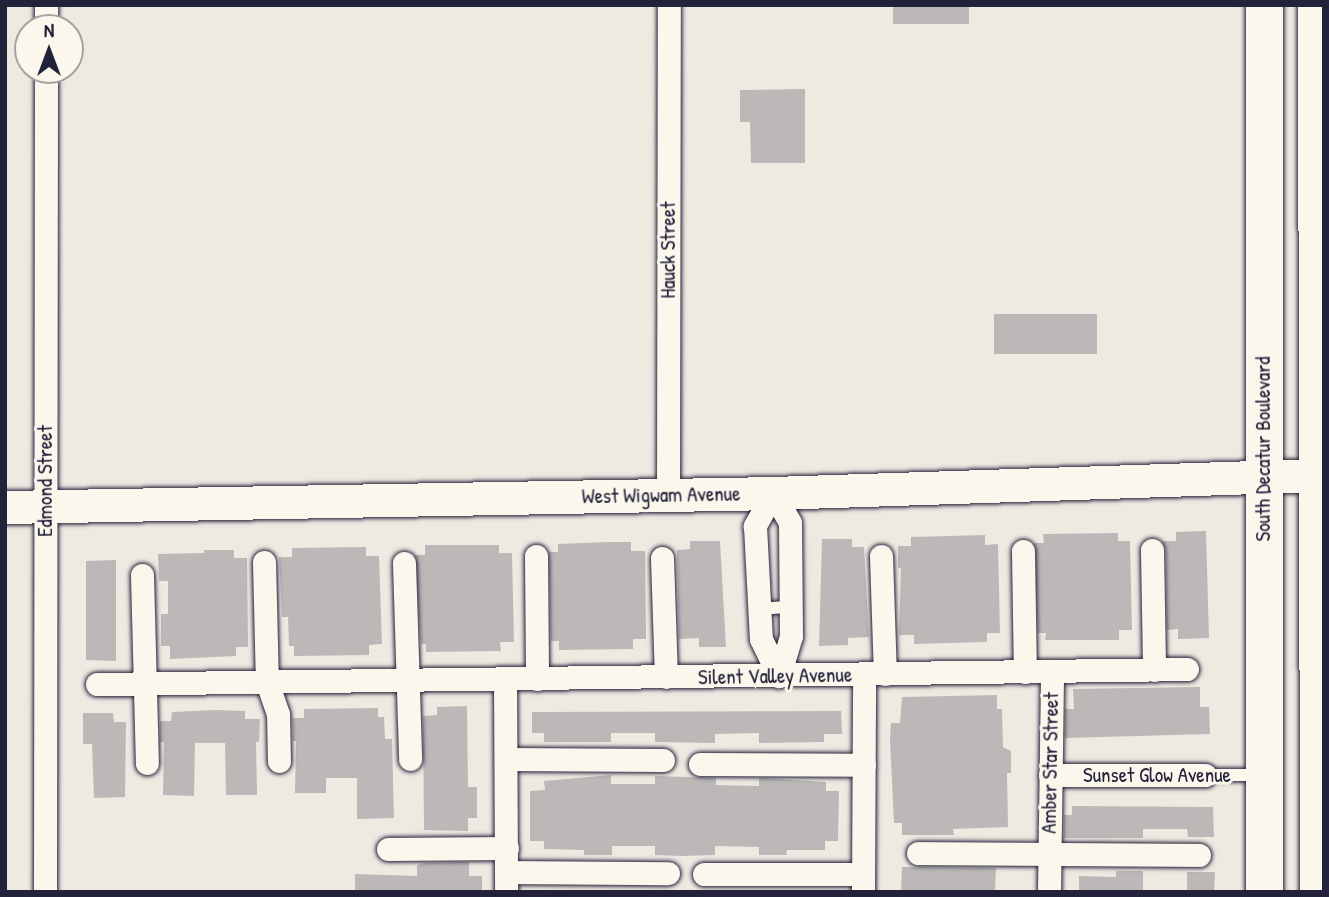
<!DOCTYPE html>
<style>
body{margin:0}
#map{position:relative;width:1329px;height:897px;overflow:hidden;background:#eeeae2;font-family:"Patrick Hand",sans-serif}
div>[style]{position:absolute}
.building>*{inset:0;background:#bcb8b8}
.roads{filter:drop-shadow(0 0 2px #22223b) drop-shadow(0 0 2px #22223b)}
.lane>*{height:12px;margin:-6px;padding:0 6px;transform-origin:6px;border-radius:6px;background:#fbf7ec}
.street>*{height:23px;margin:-11.5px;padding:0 11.5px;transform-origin:11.5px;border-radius:11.5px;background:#fbf7ec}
.secondary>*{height:33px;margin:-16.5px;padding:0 16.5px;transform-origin:16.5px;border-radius:16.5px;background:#fbf7ec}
.primary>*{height:37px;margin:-18.5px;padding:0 18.5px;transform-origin:18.5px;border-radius:18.5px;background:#fbf7ec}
span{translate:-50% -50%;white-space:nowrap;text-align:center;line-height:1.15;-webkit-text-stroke:6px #fbf7ec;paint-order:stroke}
.street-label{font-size:21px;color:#22223b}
.frame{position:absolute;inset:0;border:7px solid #22223b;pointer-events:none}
.north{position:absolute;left:14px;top:14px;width:70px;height:70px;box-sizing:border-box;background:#fbf7ec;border:2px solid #a4a2a5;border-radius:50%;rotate:0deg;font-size:19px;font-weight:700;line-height:28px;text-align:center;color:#22223b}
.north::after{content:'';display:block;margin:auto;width:24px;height:32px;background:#22223b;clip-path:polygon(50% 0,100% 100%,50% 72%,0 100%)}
</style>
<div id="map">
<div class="building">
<i style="clip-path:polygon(893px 5px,969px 5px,969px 24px,893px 24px)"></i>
<i style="clip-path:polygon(805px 89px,805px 163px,751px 163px,750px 122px,740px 122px,740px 90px)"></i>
<i style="clip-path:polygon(994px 314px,1097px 314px,1097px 354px,994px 354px)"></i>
<i style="clip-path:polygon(1206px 531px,1209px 638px,1178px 639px,1178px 629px,1167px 630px,1166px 550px,1162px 541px,1176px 541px,1176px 532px)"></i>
<i style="clip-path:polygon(1118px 533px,1118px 541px,1130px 541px,1132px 630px,1119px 630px,1119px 640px,1045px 640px,1046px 633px,1038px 633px,1034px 543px,1044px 543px,1043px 534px)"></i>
<i style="clip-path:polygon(985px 535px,985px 545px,998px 544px,1000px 633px,987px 633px,987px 642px,914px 644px,914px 635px,899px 635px,901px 568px,898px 568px,898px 546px,911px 546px,911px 537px)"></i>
<i style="clip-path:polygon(822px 539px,852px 539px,852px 547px,864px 547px,869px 637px,848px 638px,848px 645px,819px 646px)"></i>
<i style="clip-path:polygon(690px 541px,720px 541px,726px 647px,699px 647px,699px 638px,679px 639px,677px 550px,690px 549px)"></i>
<i style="clip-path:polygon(608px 542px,631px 542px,631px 551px,645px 551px,646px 639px,633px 639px,633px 649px,559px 650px,559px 641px,551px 641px,549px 552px,558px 552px,558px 544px)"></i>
<i style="clip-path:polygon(425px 545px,499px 545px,499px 553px,512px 553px,514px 642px,500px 642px,501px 651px,426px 652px,426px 644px,421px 644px,415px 555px,425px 555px)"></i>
<i style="clip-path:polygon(366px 547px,366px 556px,379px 556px,382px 644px,369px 645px,369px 655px,294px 656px,294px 646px,289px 646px,288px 617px,282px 617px,279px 557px,292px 557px,292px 548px)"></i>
<i style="clip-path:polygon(204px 550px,234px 550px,234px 558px,247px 558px,248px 647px,236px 647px,236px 656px,170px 659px,170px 646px,161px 646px,161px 614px,168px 614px,168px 581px,159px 581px,158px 554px,204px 553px)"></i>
<i style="clip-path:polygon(116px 560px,116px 661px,86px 660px,86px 561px)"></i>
<i style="clip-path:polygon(1200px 687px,1200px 707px,1209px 707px,1210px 734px,1065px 738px,1065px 709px,1074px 709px,1073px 689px)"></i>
<i style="clip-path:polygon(997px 695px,997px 709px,1002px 709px,1003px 747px,1011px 751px,1011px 773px,1007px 773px,1008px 827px,953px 829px,954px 835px,902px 835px,902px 823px,894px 823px,890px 740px,891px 723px,900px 723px,902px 697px)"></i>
<i style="clip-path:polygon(467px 706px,468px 787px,477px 787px,477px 818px,468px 818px,468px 831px,424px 830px,423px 716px,437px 715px,437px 707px)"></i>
<i style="clip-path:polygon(378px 708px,378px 717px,384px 717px,385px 739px,392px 739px,394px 818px,357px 819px,357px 778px,326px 778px,326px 793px,295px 793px,296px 741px,293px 741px,292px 718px,304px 718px,304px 709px)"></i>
<i style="clip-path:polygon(216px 710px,245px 711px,245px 719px,260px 719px,259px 742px,256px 742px,257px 795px,226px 795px,225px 743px,195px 743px,194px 796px,163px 795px,164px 742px,160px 742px,160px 721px,171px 721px,172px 712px)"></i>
<i style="clip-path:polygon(841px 711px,842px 734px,824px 734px,824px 742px,759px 743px,759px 733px,715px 734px,715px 743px,655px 742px,655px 733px,611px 733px,611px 742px,544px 742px,544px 733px,532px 733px,532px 712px)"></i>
<i style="clip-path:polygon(83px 713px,113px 713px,114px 722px,126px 722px,125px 797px,94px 798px,92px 744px,83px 744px)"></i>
<i style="clip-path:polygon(611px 775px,611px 784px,655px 784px,655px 776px,716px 778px,716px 785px,759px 786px,759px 778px,826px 782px,826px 791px,839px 791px,838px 841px,825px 841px,825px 850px,787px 850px,786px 855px,759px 855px,759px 847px,715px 846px,715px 855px,681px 856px,655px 855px,655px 846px,612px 846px,612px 855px,584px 855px,584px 850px,544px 849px,544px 841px,530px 841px,530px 791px,545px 790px,544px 781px)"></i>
<i style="clip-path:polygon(1072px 806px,1213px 807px,1214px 837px,1188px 837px,1187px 829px,1143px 829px,1143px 838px,1064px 838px,1064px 815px,1072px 815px)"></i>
<i style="clip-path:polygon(469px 862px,469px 876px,482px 876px,482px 892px,355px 892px,355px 874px,417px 876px,417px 865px,424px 863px)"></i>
<i style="clip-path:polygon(902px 867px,996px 868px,995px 892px,901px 892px)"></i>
<i style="clip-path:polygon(1116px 871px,1143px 871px,1143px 892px,1079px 892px,1079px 876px,1116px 877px)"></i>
<i style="clip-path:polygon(1187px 872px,1215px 872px,1214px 892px,1187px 892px)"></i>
</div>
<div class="roads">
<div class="lane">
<i style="left:758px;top:609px;width:32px;rotate:-4deg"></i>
<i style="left:1205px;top:775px;width:56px"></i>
</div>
<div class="street">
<i style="left:46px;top:28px;width:23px;rotate:-90deg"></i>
<i style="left:773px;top:493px;width:38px;rotate:119deg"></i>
<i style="left:755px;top:526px;width:113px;rotate:87deg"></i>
<i style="left:761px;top:639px;width:41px;rotate:64.1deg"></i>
<i style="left:773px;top:493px;width:34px;rotate:60deg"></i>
<i style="left:790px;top:523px;width:113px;rotate:89.5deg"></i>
<i style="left:791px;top:636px;width:42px;rotate:106.7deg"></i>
<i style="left:668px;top:494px;width:489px;rotate:-89.9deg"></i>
<i style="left:1152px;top:550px;width:120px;rotate:89deg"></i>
<i style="left:1023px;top:551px;width:121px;rotate:89.1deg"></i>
<i style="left:536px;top:556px;width:123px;rotate:89.5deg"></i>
<i style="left:881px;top:556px;width:118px;rotate:88.1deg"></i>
<i style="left:662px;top:558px;width:119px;rotate:88.1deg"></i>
<i style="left:264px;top:562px;width:120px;rotate:88.6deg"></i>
<i style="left:267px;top:682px;width:34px;rotate:71deg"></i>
<i style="left:278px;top:714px;width:47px;rotate:88.8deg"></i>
<i style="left:404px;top:563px;width:196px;rotate:88.2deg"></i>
<i style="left:142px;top:575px;width:188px;rotate:88.5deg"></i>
<i style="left:505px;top:679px;width:213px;rotate:89.7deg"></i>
<i style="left:97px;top:684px;width:1090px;rotate:-0.79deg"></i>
<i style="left:506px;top:759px;width:157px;rotate:0.4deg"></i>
<i style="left:700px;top:764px;width:164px;rotate:0.3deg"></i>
<i style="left:1050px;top:775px;width:155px"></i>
<i style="left:388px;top:849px;width:119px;rotate:-0.5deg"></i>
<i style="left:918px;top:853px;width:281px;rotate:0.4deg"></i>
<i style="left:506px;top:872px;width:162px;rotate:0.4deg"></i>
<i style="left:704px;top:874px;width:159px"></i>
<i style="left:45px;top:892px;width:822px;rotate:-89.93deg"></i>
<i style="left:863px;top:892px;width:218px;rotate:-89.7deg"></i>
<i style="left:1049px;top:892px;width:221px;rotate:-89.2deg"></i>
</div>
<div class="secondary">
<i style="left:5px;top:507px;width:768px;rotate:-1.04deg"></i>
<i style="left:773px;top:493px;width:544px;rotate:-1.9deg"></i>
</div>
<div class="primary">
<i style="left:1264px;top:5px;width:887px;rotate:90deg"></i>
<i style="left:1316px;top:5px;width:887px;rotate:89.87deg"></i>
</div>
</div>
<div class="street-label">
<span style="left:668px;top:250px;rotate:-90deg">Hauck Street</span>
<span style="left:1263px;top:449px;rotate:-90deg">South Decatur Boulevard</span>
<span style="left:45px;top:481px;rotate:-90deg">Edmond Street</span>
<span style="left:661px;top:495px;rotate:-1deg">West Wigwam Avenue</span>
<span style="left:775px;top:676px;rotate:-1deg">Silent Valley Avenue</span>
<span style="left:1050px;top:763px;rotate:-89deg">Amber Star Street</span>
<span style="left:1157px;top:775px">Sunset Glow Avenue</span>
</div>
<div class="frame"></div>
<div class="north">N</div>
</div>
